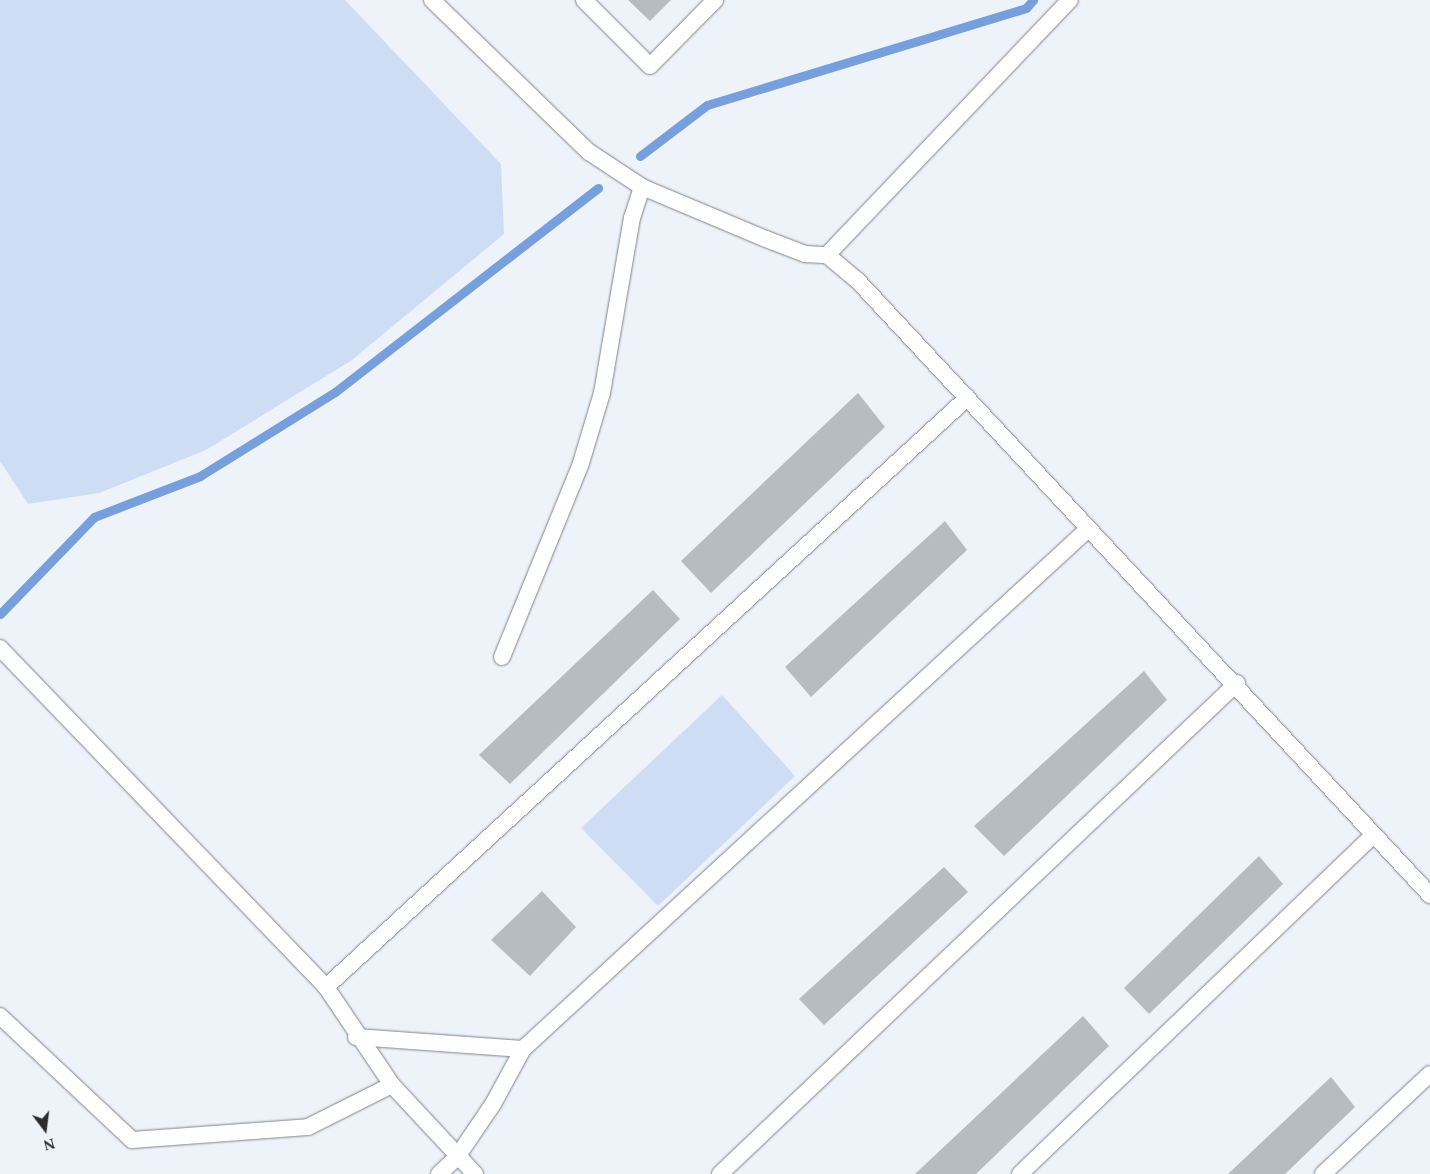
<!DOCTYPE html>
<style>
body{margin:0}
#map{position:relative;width:1430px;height:1174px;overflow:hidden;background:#eef3fa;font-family:Spectral,serif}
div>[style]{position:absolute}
.green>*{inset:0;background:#ceddf4}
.stream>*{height:9px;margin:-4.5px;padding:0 4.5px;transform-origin:4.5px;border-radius:4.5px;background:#769fdb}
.building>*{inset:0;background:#b7bbc2}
.roads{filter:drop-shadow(0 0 1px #7f8389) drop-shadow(0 0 1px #7f8389)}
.service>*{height:16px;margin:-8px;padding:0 8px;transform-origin:8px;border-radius:8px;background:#fff}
span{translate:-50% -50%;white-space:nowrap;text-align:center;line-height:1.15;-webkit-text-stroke:4px #eef3fa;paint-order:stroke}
.north{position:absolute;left:20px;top:1104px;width:50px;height:50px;-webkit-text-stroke:4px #eef3fa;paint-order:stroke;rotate:165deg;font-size:14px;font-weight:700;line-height:20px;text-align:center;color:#2a2c2e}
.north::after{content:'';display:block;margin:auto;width:18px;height:22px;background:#2a2c2e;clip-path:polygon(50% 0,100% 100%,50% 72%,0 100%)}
</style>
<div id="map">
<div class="green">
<i style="clip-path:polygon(0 0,345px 0,501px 164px,504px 234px,352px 360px,206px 450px,99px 493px,28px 504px,0 461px)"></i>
<i style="clip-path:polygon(722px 695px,795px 776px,658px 906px,581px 828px)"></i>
</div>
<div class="stream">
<i style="left:640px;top:156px;width:84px;rotate:-37.3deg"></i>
<i style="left:707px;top:105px;width:333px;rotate:-16.9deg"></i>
<i style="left:1026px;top:8px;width:11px;rotate:-49deg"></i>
<i style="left:0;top:614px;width:135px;rotate:-45.9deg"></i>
<i style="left:94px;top:517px;width:114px;rotate:-21.1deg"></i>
<i style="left:200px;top:476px;width:159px;rotate:-31.9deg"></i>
<i style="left:335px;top:392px;width:333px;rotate:-37.8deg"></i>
</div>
<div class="building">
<i style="clip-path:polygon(628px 0,671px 0,650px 21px)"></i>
<i style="clip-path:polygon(858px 393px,885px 427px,711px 593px,681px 561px)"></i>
<i style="clip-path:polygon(945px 521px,967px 550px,811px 697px,785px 667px)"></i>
<i style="clip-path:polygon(653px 590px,680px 619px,510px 784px,479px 755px)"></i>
<i style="clip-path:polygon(1144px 671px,1167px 700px,1004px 856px,974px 826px)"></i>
<i style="clip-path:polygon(1259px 856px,1283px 884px,1149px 1014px,1124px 988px)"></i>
<i style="clip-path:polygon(944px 867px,968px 892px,824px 1025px,799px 999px)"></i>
<i style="clip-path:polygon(542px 891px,576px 927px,530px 976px,491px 940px)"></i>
<i style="clip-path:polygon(1083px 1016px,1109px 1046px,976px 1174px,915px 1174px)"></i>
<i style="clip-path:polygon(1331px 1077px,1355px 1107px,1285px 1174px,1228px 1174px)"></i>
</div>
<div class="roads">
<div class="service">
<i style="left:432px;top:0;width:219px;rotate:44.1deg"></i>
<i style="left:589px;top:152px;width:64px;rotate:33.4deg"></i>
<i style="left:642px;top:187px;width:134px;rotate:22.8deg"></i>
<i style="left:766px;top:239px;width:42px;rotate:21deg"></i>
<i style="left:805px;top:254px;width:22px;rotate:3deg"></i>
<i style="left:827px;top:255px;width:39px;rotate:40deg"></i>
<i style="left:857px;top:280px;width:841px;rotate:47.02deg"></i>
<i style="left:584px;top:0;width:93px;rotate:45deg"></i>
<i style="left:650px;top:66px;width:93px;rotate:-45.4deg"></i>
<i style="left:827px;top:255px;width:352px;rotate:-46.4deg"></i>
<i style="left:0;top:648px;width:470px;rotate:46.1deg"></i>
<i style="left:326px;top:987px;width:118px;rotate:56deg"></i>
<i style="left:392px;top:1085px;width:122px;rotate:47deg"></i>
<i style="left:502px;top:657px;width:209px;rotate:-67.8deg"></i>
<i style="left:581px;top:463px;width:73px;rotate:-73.3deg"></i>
<i style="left:602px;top:393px;width:178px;rotate:-80.3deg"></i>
<i style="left:632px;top:218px;width:33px;rotate:-72deg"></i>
<i style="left:326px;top:987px;width:871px;rotate:-42.58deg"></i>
<i style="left:0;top:1016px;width:181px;rotate:43.2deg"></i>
<i style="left:132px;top:1140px;width:176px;rotate:-4.2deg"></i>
<i style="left:308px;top:1127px;width:94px;rotate:-26.6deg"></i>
<i style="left:356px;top:1037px;width:167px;rotate:4.1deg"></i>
<i style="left:439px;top:1174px;width:25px;rotate:-43deg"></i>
<i style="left:457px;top:1157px;width:64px;rotate:-55.8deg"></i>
<i style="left:493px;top:1104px;width:63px;rotate:-61.4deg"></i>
<i style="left:523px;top:1049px;width:765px;rotate:-42.62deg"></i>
<i style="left:720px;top:1174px;width:713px;rotate:-43.52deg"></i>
<i style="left:1020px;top:1174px;width:490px;rotate:-43.8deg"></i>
<i style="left:1323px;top:1174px;width:146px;rotate:-43.1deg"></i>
</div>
</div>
<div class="north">N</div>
</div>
